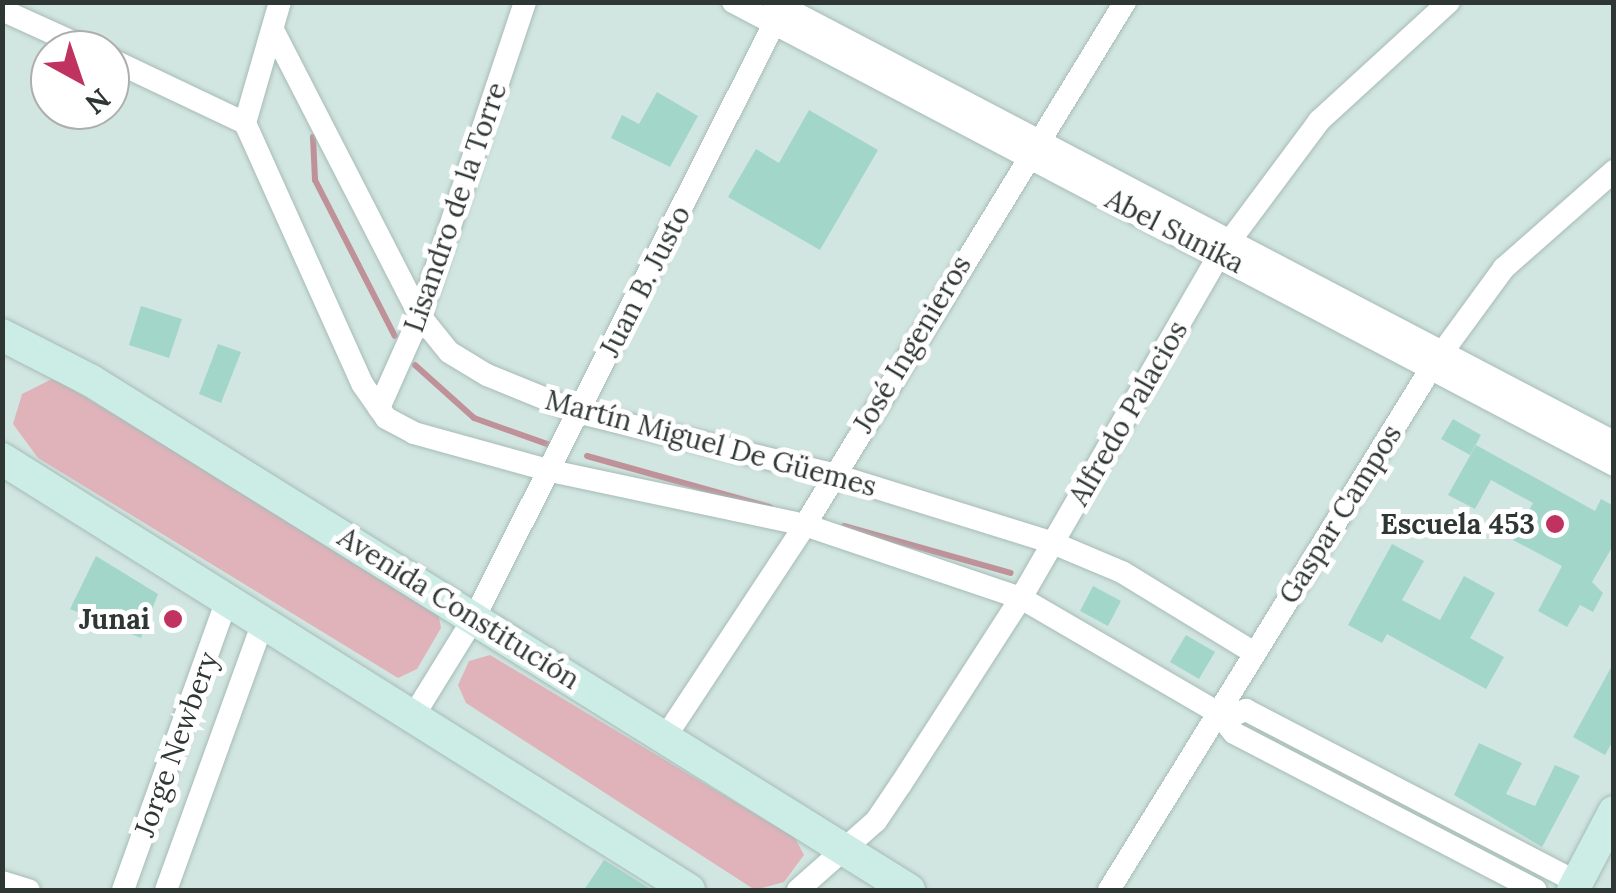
<!DOCTYPE html>
<meta charset="utf-8">
<style>
body{margin:0}
#map{position:relative;width:1616px;height:893px;overflow:hidden;background:#d2e6e1;font-family:Lora,serif}
div>[style]{position:absolute}
.green>*{inset:0;background:#e0b3bb}
.stream>*{height:6px;margin:-3px;padding:0 3px;transform-origin:3px;border-radius:3px;background:#bf9199}
.building>*{inset:0;background:#a2d6c9}
.roads{filter:drop-shadow(0 0 2px #a7bbb6) drop-shadow(0 0 2px #a7bbb6)}
.minor>*{height:22px;margin:-11px;padding:0 11px;transform-origin:11px;border-radius:11px;background:#fff}
.secondary>*{height:32px;margin:-16px;padding:0 16px;transform-origin:16px;border-radius:16px;background:#ccede6}
.dots>*{width:28px;height:28px;translate:-50% -50%;box-sizing:border-box;border:5px solid #fff;border-radius:50%}
span{translate:-50% -50%;white-space:nowrap;text-align:center;line-height:1.15;-webkit-text-stroke:10px #fff;paint-order:stroke}
.street-label{font-size:28px;color:#2f3735}
.poi-label{font-size:28px;color:#2f3735;font-weight:700}
.right{translate:-100% -50%;text-align:right}
.frame{position:absolute;inset:0;border:5px solid #2f3735;pointer-events:none}
.north{position:absolute;left:30px;top:30px;width:100px;height:100px;box-sizing:border-box;background:#fff;border:2px solid #acafae;border-radius:50%;rotate:140deg;font-size:28px;font-weight:700;line-height:40px;text-align:center;color:#2f3735}
.north::after{content:'';display:block;margin:auto;width:35px;height:45px;background:#c03260;clip-path:polygon(50% 0,100% 100%,50% 72%,0 100%)}
</style>
<div id="map">
<div class="green">
<i style="clip-path:polygon(54px 378px,438px 612px,441px 628px,417px 669px,398px 678px,38px 458px,13px 424px,22px 394px)"></i>
<i style="clip-path:polygon(490px 655px,795px 838px,804px 855px,784px 882px,755px 890px,466px 703px,458px 685px,469px 661px)"></i>
</div>
<div class="stream">
<i style="left:313px;top:137px;width:43px;rotate:87.3deg"></i>
<i style="left:315px;top:180px;width:175px;rotate:62.9deg"></i>
<i style="left:415px;top:365px;width:79px;rotate:41.9deg"></i>
<i style="left:474px;top:418px;width:81px;rotate:19.6deg"></i>
<i style="left:587px;top:456px;width:190px;rotate:15.6deg"></i>
<i style="left:844px;top:526px;width:173px;rotate:15.7deg"></i>
</div>
<div class="building">
<i style="clip-path:polygon(657px 92px,698px 116px,670px 167px,611px 138px,622px 115px,639px 124px)"></i>
<i style="clip-path:polygon(809px 110px,878px 150px,820px 250px,728px 197px,756px 149px,779px 163px)"></i>
<i style="clip-path:polygon(141px 306px,182px 319px,169px 358px,129px 345px)"></i>
<i style="clip-path:polygon(218px 344px,241px 352px,221px 403px,199px 394px)"></i>
<i style="clip-path:polygon(1453px 419px,1481px 435px,1470px 455px,1441px 439px)"></i>
<i style="clip-path:polygon(1476px 445px,1595px 511px,1601px 499px,1614px 506px,1614px 544px,1592px 582px,1603px 593px,1593px 612px,1580px 605px,1567px 627px,1538px 611px,1562px 566px,1513px 540px,1533px 503px,1491px 480px,1475px 509px,1448px 495px)"></i>
<i style="clip-path:polygon(1392px 544px,1424px 561px,1402px 600px,1440px 620px,1464px 576px,1495px 593px,1470px 638px,1504px 657px,1486px 689px,1387px 634px,1382px 643px,1348px 625px)"></i>
<i style="clip-path:polygon(96px 556px,158px 594px,141px 638px,70px 609px)"></i>
<i style="clip-path:polygon(1093px 586px,1121px 601px,1108px 626px,1080px 611px)"></i>
<i style="clip-path:polygon(1186px 635px,1215px 652px,1199px 679px,1170px 662px)"></i>
<i style="clip-path:polygon(1614px 662px,1614px 739px,1605px 755px,1573px 737px)"></i>
<i style="clip-path:polygon(1479px 743px,1522px 763px,1506px 794px,1535px 806px,1555px 765px,1580px 776px,1542px 847px,1454px 795px)"></i>
<i style="clip-path:polygon(604px 860px,652px 890px,584px 890px)"></i>
</div>
<div class="roads">
<div class="minor">
<i style="left:733px;top:2px;width:995px;rotate:27.72deg"></i>
<i style="left:774px;top:2px;width:948px;rotate:27.65deg"></i>
<i style="left:2px;top:10px;width:97px;rotate:24.4deg"></i>
<i style="left:273px;top:30px;width:322px;rotate:62.8deg"></i>
<i style="left:420px;top:316px;width:46px;rotate:51.1deg"></i>
<i style="left:449px;top:352px;width:44px;rotate:31.2deg"></i>
<i style="left:487px;top:375px;width:100px;rotate:22.2deg"></i>
<i style="left:580px;top:413px;width:259px;rotate:13.6deg"></i>
<i style="left:832px;top:474px;width:232px;rotate:17.3deg"></i>
<i style="left:1053px;top:543px;width:75px;rotate:22.8deg"></i>
<i style="left:1122px;top:572px;width:155px;rotate:31.5deg"></i>
<i style="left:110px;top:59px;width:149px;rotate:25.4deg"></i>
<i style="left:245px;top:123px;width:126px;rotate:-73.9deg"></i>
<i style="left:245px;top:123px;width:287px;rotate:65.8deg"></i>
<i style="left:363px;top:385px;width:40px;rotate:55.1deg"></i>
<i style="left:386px;top:418px;width:32px;rotate:28deg"></i>
<i style="left:414px;top:433px;width:142px;rotate:15.5deg"></i>
<i style="left:551px;top:471px;width:260px;rotate:12deg"></i>
<i style="left:805px;top:525px;width:228px;rotate:18.7deg"></i>
<i style="left:1021px;top:598px;width:227px;rotate:30.2deg"></i>
<i style="left:1217px;top:712px;width:27px;rotate:51deg"></i>
<i style="left:1234px;top:733px;width:340px;rotate:27.5deg"></i>
<i style="left:379px;top:408px;width:101px;rotate:-66deg"></i>
<i style="left:420px;top:316px;width:331px;rotate:-71.5deg"></i>
<i style="left:414px;top:715px;width:114px;rotate:-58.3deg"></i>
<i style="left:474px;top:618px;width:681px;rotate:-63.21deg"></i>
<i style="left:1226px;top:718px;width:22px;rotate:-22deg"></i>
<i style="left:1246px;top:710px;width:373px;rotate:27.5deg"></i>
<i style="left:666px;top:736px;width:253px;rotate:-56.6deg"></i>
<i style="left:805px;top:525px;width:613px;rotate:-58.54deg"></i>
<i style="left:2px;top:882px;width:28px;rotate:17deg"></i>
<i style="left:123px;top:890px;width:311px;rotate:-70.3deg"></i>
<i style="left:166px;top:890px;width:288px;rotate:-70.1deg"></i>
<i style="left:798px;top:890px;width:104px;rotate:-41.5deg"></i>
<i style="left:876px;top:821px;width:45px;rotate:-56deg"></i>
<i style="left:901px;top:784px;width:221px;rotate:-57.2deg"></i>
<i style="left:1021px;top:598px;width:397px;rotate:-60deg"></i>
<i style="left:1220px;top:254px;width:166px;rotate:-53.3deg"></i>
<i style="left:1319px;top:121px;width:176px;rotate:-42.5deg"></i>
<i style="left:1109px;top:890px;width:617px;rotate:-58.32deg"></i>
<i style="left:1433px;top:365px;width:120px;rotate:-53.8deg"></i>
<i style="left:1504px;top:268px;width:147px;rotate:-41.4deg"></i>
</div>
<div class="secondary">
<i style="left:2px;top:335px;width:99px;rotate:27.1deg"></i>
<i style="left:90px;top:380px;width:965px;rotate:31.91deg"></i>
<i style="left:2px;top:459px;width:811px;rotate:32.1deg"></i>
<i style="left:1573px;top:890px;width:88px;rotate:-62.3deg"></i>
</div>
</div>
<div class="dots">
<i style="left:1555px;top:524px;background:#c03260"></i>
<i style="left:173px;top:619px;background:#c03260"></i>
</div>
<div class="street-label">
<span style="left:455px;top:207px;rotate:-71deg">Lisandro de la Torre</span>
<span style="left:1175px;top:231px;rotate:27deg">Abel Sunika</span>
<span style="left:645px;top:281px;rotate:-63deg">Juan B. Justo</span>
<span style="left:912px;top:344px;rotate:-59deg">José Ingenieros</span>
<span style="left:1128px;top:413px;rotate:-60deg">Alfredo Palacios</span>
<span style="left:711px;top:443px;rotate:15deg">Martín Miguel De Güemes</span>
<span style="left:1340px;top:514px;rotate:-58deg">Gaspar Campos</span>
<span style="left:459px;top:608px;rotate:32deg">Avenida Constitución</span>
<span style="left:176px;top:744px;rotate:-70deg">Jorge Newbery</span>
</div>
<div class="poi-label">
<span class="right" style="left:1535px;top:524px">Escuela 453</span>
<span class="right" style="left:150px;top:619px">Junai</span>
</div>
<div class="frame"></div>
<div class="north">N</div>
</div>
